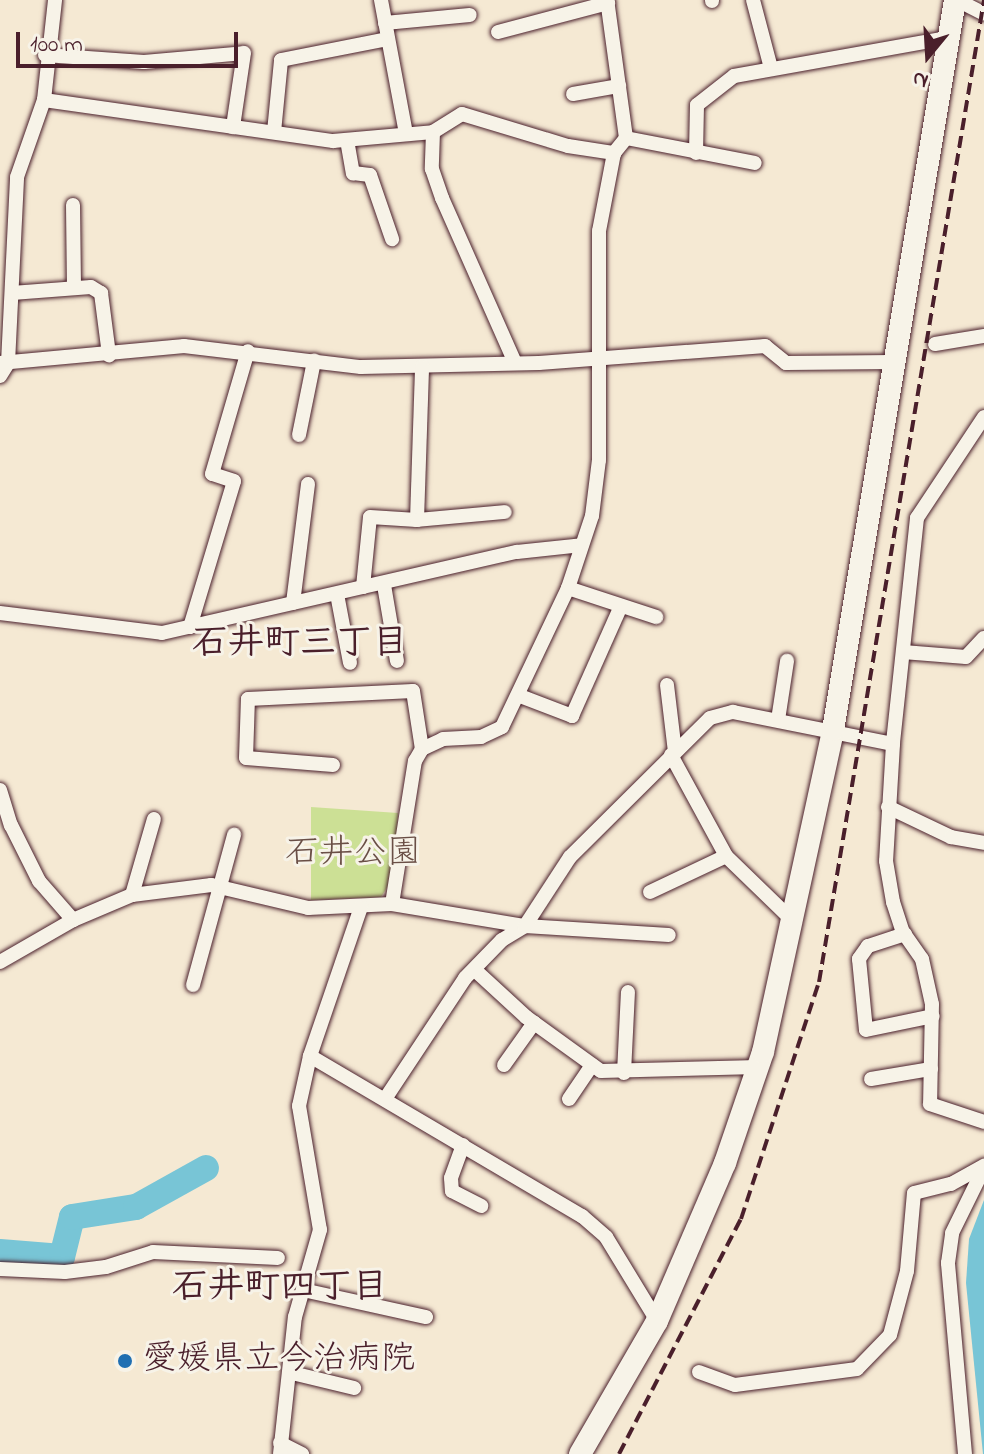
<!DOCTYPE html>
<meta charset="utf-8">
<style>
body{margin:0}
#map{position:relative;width:984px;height:1454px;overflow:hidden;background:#f5e9d3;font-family:"Indie Flower","Klee One",sans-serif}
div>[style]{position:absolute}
.green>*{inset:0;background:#cce095}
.water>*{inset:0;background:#78c5d6}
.river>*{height:26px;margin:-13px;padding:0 13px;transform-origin:13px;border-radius:13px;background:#78c5d6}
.roads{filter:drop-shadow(0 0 2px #4a1f2b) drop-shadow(0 0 2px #4a1f2b)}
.street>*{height:14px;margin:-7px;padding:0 7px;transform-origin:7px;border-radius:7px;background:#f7f3e8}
.secondary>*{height:22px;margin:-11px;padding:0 11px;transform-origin:11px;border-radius:11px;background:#f7f3e8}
.rail>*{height:4px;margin-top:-2px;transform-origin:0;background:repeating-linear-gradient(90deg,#4a1f2b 0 12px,transparent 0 18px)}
.dots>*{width:22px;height:22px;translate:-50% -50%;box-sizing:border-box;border:4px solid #f7f3e8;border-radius:50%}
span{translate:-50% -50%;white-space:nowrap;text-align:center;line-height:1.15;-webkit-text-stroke:6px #f7f3e8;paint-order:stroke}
.park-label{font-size:34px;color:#6a4f46}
.poi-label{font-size:34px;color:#4a1f2b}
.left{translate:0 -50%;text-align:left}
.neighbourhood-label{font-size:36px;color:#4a1f2b;font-weight:700}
.north{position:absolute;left:888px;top:16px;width:80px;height:80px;-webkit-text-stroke:6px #f7f3e8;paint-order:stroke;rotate:198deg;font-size:22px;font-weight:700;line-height:32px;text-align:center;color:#4a1f2b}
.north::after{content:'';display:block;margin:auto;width:28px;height:36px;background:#4a1f2b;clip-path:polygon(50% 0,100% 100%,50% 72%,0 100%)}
.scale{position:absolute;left:16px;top:32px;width:222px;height:36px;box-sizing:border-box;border:4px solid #4a1f2b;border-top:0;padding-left:10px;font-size:24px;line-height:28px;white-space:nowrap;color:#4a1f2b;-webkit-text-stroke:6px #f7f3e8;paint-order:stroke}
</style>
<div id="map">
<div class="green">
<i style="clip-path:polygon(311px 807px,398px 813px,395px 875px,381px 897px,311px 900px)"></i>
</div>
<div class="water">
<i style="clip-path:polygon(984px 1200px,984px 1454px,983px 1454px,966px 1283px,969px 1239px)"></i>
</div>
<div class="river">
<i style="left:0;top:1252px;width:62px;rotate:4.6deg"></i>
<i style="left:62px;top:1257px;width:41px;rotate:-76deg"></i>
<i style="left:72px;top:1217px;width:65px;rotate:-8.9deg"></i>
<i style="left:136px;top:1207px;width:80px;rotate:-29.1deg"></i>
</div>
<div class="roads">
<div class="street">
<i style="left:381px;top:0;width:136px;rotate:79.4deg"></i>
<i style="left:712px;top:0;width:1px;rotate:90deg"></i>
<i style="left:753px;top:0;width:70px;rotate:75.2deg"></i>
<i style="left:957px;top:0;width:30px;rotate:27deg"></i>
<i style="left:385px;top:23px;width:85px;rotate:-5.4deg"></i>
<i style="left:498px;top:32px;width:114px;rotate:-14.8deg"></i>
<i style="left:45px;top:55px;width:99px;rotate:4deg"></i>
<i style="left:144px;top:62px;width:100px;rotate:-5.1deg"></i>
<i style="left:244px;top:53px;width:75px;rotate:98.5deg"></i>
<i style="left:573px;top:94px;width:47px;rotate:-9.9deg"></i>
<i style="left:44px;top:100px;width:292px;rotate:8.1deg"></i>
<i style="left:333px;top:141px;width:100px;rotate:-5.1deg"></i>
<i style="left:433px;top:132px;width:34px;rotate:-32deg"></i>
<i style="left:462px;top:114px;width:111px;rotate:16.8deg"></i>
<i style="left:568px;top:146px;width:47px;rotate:8.7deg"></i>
<i style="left:274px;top:132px;width:72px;rotate:-84.4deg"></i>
<i style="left:281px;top:60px;width:108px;rotate:-11.2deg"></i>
<i style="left:433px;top:132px;width:37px;rotate:92deg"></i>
<i style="left:432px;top:169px;width:31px;rotate:71deg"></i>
<i style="left:442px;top:198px;width:180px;rotate:66.1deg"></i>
<i style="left:626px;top:138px;width:131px;rotate:11deg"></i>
<i style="left:347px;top:140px;width:34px;rotate:80deg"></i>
<i style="left:353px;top:173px;width:17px;rotate:7deg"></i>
<i style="left:370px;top:175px;width:68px;rotate:71deg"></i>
<i style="left:696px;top:153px;width:48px;rotate:-88.8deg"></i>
<i style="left:697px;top:105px;width:47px;rotate:-38.1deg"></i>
<i style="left:734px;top:76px;width:217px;rotate:-10.1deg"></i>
<i style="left:73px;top:205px;width:83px;rotate:89.3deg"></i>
<i style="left:12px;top:293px;width:79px;rotate:-4.3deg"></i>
<i style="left:91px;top:287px;width:12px;rotate:31deg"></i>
<i style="left:101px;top:293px;width:63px;rotate:82.6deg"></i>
<i style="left:935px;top:344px;width:50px;rotate:-9.3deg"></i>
<i style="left:0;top:363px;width:185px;rotate:-5.3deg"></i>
<i style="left:184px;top:346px;width:178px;rotate:6.8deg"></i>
<i style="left:361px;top:367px;width:178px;rotate:-1.3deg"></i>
<i style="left:539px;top:363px;width:227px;rotate:-4.3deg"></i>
<i style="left:765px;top:346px;width:27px;rotate:39deg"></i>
<i style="left:786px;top:363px;width:107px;rotate:-0.5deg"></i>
<i style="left:0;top:376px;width:15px;rotate:-58deg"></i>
<i style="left:8px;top:363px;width:186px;rotate:-87.2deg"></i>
<i style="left:17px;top:177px;width:82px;rotate:-70.7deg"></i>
<i style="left:44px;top:100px;width:101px;rotate:-83.7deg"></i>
<i style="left:984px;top:417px;width:121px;rotate:123.6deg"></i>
<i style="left:917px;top:518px;width:227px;rotate:96.1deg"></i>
<i style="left:893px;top:744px;width:117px;rotate:93.4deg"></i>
<i style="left:886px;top:861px;width:42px;rotate:80.3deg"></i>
<i style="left:893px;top:902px;width:32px;rotate:72deg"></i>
<i style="left:903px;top:932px;width:33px;rotate:55deg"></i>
<i style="left:922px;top:959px;width:46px;rotate:77.5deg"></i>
<i style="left:932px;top:1004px;width:100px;rotate:91.1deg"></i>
<i style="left:930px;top:1104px;width:57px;rotate:18.4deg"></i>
<i style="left:299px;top:435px;width:76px;rotate:-78.5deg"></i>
<i style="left:417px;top:520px;width:153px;rotate:-88.1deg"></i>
<i style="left:384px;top:585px;width:77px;rotate:80.3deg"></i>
<i style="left:363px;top:587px;width:70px;rotate:-84.3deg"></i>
<i style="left:370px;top:517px;width:47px;rotate:3.7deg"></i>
<i style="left:417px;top:520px;width:88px;rotate:-5.2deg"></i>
<i style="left:568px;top:588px;width:93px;rotate:18.2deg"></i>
<i style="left:337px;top:594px;width:70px;rotate:79.3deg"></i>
<i style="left:293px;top:603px;width:120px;rotate:-82.8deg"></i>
<i style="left:0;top:613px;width:163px;rotate:7deg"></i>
<i style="left:162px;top:633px;width:364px;rotate:-12.9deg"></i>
<i style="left:517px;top:552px;width:65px;rotate:-6.1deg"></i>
<i style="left:190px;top:627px;width:152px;rotate:-73.2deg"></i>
<i style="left:234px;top:481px;width:23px;rotate:-162deg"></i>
<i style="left:212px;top:474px;width:128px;rotate:-73.7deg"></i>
<i style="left:903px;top:652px;width:63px;rotate:4.5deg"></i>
<i style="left:966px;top:657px;width:26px;rotate:-47deg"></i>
<i style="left:667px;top:685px;width:67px;rotate:83.2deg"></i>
<i style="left:520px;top:696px;width:56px;rotate:21deg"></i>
<i style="left:572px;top:716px;width:120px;rotate:-66deg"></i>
<i style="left:778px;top:720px;width:60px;rotate:-81.3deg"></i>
<i style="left:671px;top:755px;width:115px;rotate:61.4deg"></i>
<i style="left:726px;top:856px;width:92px;rotate:44.1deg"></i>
<i style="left:333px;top:765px;width:87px;rotate:-175.4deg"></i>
<i style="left:246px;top:758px;width:59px;rotate:-88.1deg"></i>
<i style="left:248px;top:699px;width:165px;rotate:-2.8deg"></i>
<i style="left:413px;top:691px;width:59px;rotate:81.2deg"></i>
<i style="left:0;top:790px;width:37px;rotate:73deg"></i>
<i style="left:11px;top:825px;width:63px;rotate:63.4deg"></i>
<i style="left:39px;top:881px;width:52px;rotate:48.9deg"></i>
<i style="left:888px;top:807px;width:70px;rotate:25.5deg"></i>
<i style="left:951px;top:837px;width:34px;rotate:10deg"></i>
<i style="left:650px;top:892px;width:84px;rotate:-25.3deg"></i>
<i style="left:132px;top:895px;width:79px;rotate:-73.9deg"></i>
<i style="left:392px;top:904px;width:145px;rotate:-80.9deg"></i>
<i style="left:415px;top:761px;width:14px;rotate:-60deg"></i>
<i style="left:422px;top:749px;width:23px;rotate:-25deg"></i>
<i style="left:443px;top:739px;width:38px;rotate:-3deg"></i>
<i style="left:481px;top:737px;width:23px;rotate:-25deg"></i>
<i style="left:502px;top:727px;width:154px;rotate:-64.6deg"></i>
<i style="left:568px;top:588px;width:76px;rotate:-71.6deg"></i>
<i style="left:592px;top:516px;width:56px;rotate:-82.9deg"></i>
<i style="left:599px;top:460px;width:229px;rotate:-90deg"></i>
<i style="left:599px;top:231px;width:79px;rotate:-79.1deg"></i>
<i style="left:614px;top:153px;width:19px;rotate:-51deg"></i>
<i style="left:626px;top:138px;width:139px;rotate:-97.8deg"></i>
<i style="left:905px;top:934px;width:39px;rotate:162deg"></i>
<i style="left:868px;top:946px;width:16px;rotate:125deg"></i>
<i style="left:859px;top:959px;width:71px;rotate:84.4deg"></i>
<i style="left:866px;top:1030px;width:68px;rotate:-11.8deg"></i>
<i style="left:0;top:962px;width:84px;rotate:-29.9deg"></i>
<i style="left:73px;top:920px;width:64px;rotate:-23deg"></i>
<i style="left:132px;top:895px;width:80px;rotate:-7.2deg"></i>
<i style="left:211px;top:885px;width:100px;rotate:13.3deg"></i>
<i style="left:308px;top:908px;width:84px;rotate:-2.7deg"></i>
<i style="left:392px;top:904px;width:135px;rotate:9.4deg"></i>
<i style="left:525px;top:926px;width:144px;rotate:3.6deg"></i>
<i style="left:476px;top:971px;width:68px;rotate:42.6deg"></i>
<i style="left:526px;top:1017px;width:92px;rotate:35.8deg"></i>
<i style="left:601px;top:1071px;width:157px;rotate:-1.5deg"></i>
<i style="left:193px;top:985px;width:156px;rotate:-74.7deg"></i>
<i style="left:310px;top:1056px;width:316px;rotate:30.5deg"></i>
<i style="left:582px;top:1216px;width:32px;rotate:41deg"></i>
<i style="left:606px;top:1237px;width:98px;rotate:58.7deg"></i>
<i style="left:504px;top:1065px;width:52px;rotate:-54.5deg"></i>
<i style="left:624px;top:1073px;width:81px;rotate:-87.2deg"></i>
<i style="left:871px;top:1079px;width:61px;rotate:-9.5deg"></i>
<i style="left:385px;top:1099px;width:145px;rotate:-56.5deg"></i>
<i style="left:465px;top:978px;width:53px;rotate:-45.8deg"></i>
<i style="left:502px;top:940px;width:27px;rotate:-31deg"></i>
<i style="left:525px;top:926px;width:82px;rotate:-56.9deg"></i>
<i style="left:570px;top:857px;width:197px;rotate:-44.8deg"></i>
<i style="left:710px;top:718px;width:24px;rotate:-15deg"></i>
<i style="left:733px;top:712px;width:163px;rotate:11.3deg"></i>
<i style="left:569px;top:1099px;width:41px;rotate:-55.9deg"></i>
<i style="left:463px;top:1145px;width:35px;rotate:110deg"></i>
<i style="left:451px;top:1178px;width:13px;rotate:86deg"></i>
<i style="left:452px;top:1191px;width:33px;rotate:27deg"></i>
<i style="left:0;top:1269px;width:65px;rotate:2.6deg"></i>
<i style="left:65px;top:1272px;width:41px;rotate:-7deg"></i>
<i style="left:106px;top:1267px;width:49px;rotate:-17.7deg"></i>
<i style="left:153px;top:1252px;width:125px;rotate:2.7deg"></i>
<i style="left:303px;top:1290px;width:126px;rotate:12.4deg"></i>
<i style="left:699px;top:1372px;width:38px;rotate:20deg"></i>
<i style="left:735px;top:1385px;width:123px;rotate:-7.5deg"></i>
<i style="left:857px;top:1369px;width:47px;rotate:-45.9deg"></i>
<i style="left:890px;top:1335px;width:66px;rotate:-75.1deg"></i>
<i style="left:907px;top:1271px;width:78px;rotate:-84.9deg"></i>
<i style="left:914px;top:1193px;width:38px;rotate:-14deg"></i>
<i style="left:951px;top:1184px;width:38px;rotate:-29deg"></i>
<i style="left:292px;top:1373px;width:64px;rotate:13.6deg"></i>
<i style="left:280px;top:1443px;width:25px;rotate:27deg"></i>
<i style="left:280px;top:1454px;width:138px;rotate:-83.8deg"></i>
<i style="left:295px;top:1317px;width:91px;rotate:-74deg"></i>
<i style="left:320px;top:1230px;width:126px;rotate:-99.6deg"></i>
<i style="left:299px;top:1106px;width:51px;rotate:-77.6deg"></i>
<i style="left:310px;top:1056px;width:157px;rotate:-71.1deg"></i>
<i style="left:965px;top:1454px;width:192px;rotate:-95.1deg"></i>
<i style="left:948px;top:1263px;width:30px;rotate:-82deg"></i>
<i style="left:952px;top:1233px;width:72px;rotate:-63.8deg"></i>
</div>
<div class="secondary">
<i style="left:580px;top:1454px;width:154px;rotate:-59.9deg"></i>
<i style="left:657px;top:1321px;width:172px;rotate:-66.7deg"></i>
<i style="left:725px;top:1163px;width:117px;rotate:-71.1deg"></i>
<i style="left:763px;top:1052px;width:330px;rotate:-77.7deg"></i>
<i style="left:833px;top:730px;width:740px;rotate:-80.51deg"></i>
</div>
</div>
<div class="rail">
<i style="left:619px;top:1454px;width:265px;rotate:-62.6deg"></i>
<i style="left:741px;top:1219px;width:250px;rotate:-71.8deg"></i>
<i style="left:819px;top:982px;width:996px;rotate:-80.46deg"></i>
</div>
<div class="dots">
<i style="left:125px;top:1361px;background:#1f6fb2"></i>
</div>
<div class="park-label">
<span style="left:353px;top:855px">石井公園</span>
</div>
<div class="poi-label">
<span class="left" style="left:143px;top:1361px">愛媛県立今治病院</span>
</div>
<div class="neighbourhood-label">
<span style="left:300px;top:645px">石井町三丁目</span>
<span style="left:280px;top:1289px">石井町四丁目</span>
</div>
<div class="north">N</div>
<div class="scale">100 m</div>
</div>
